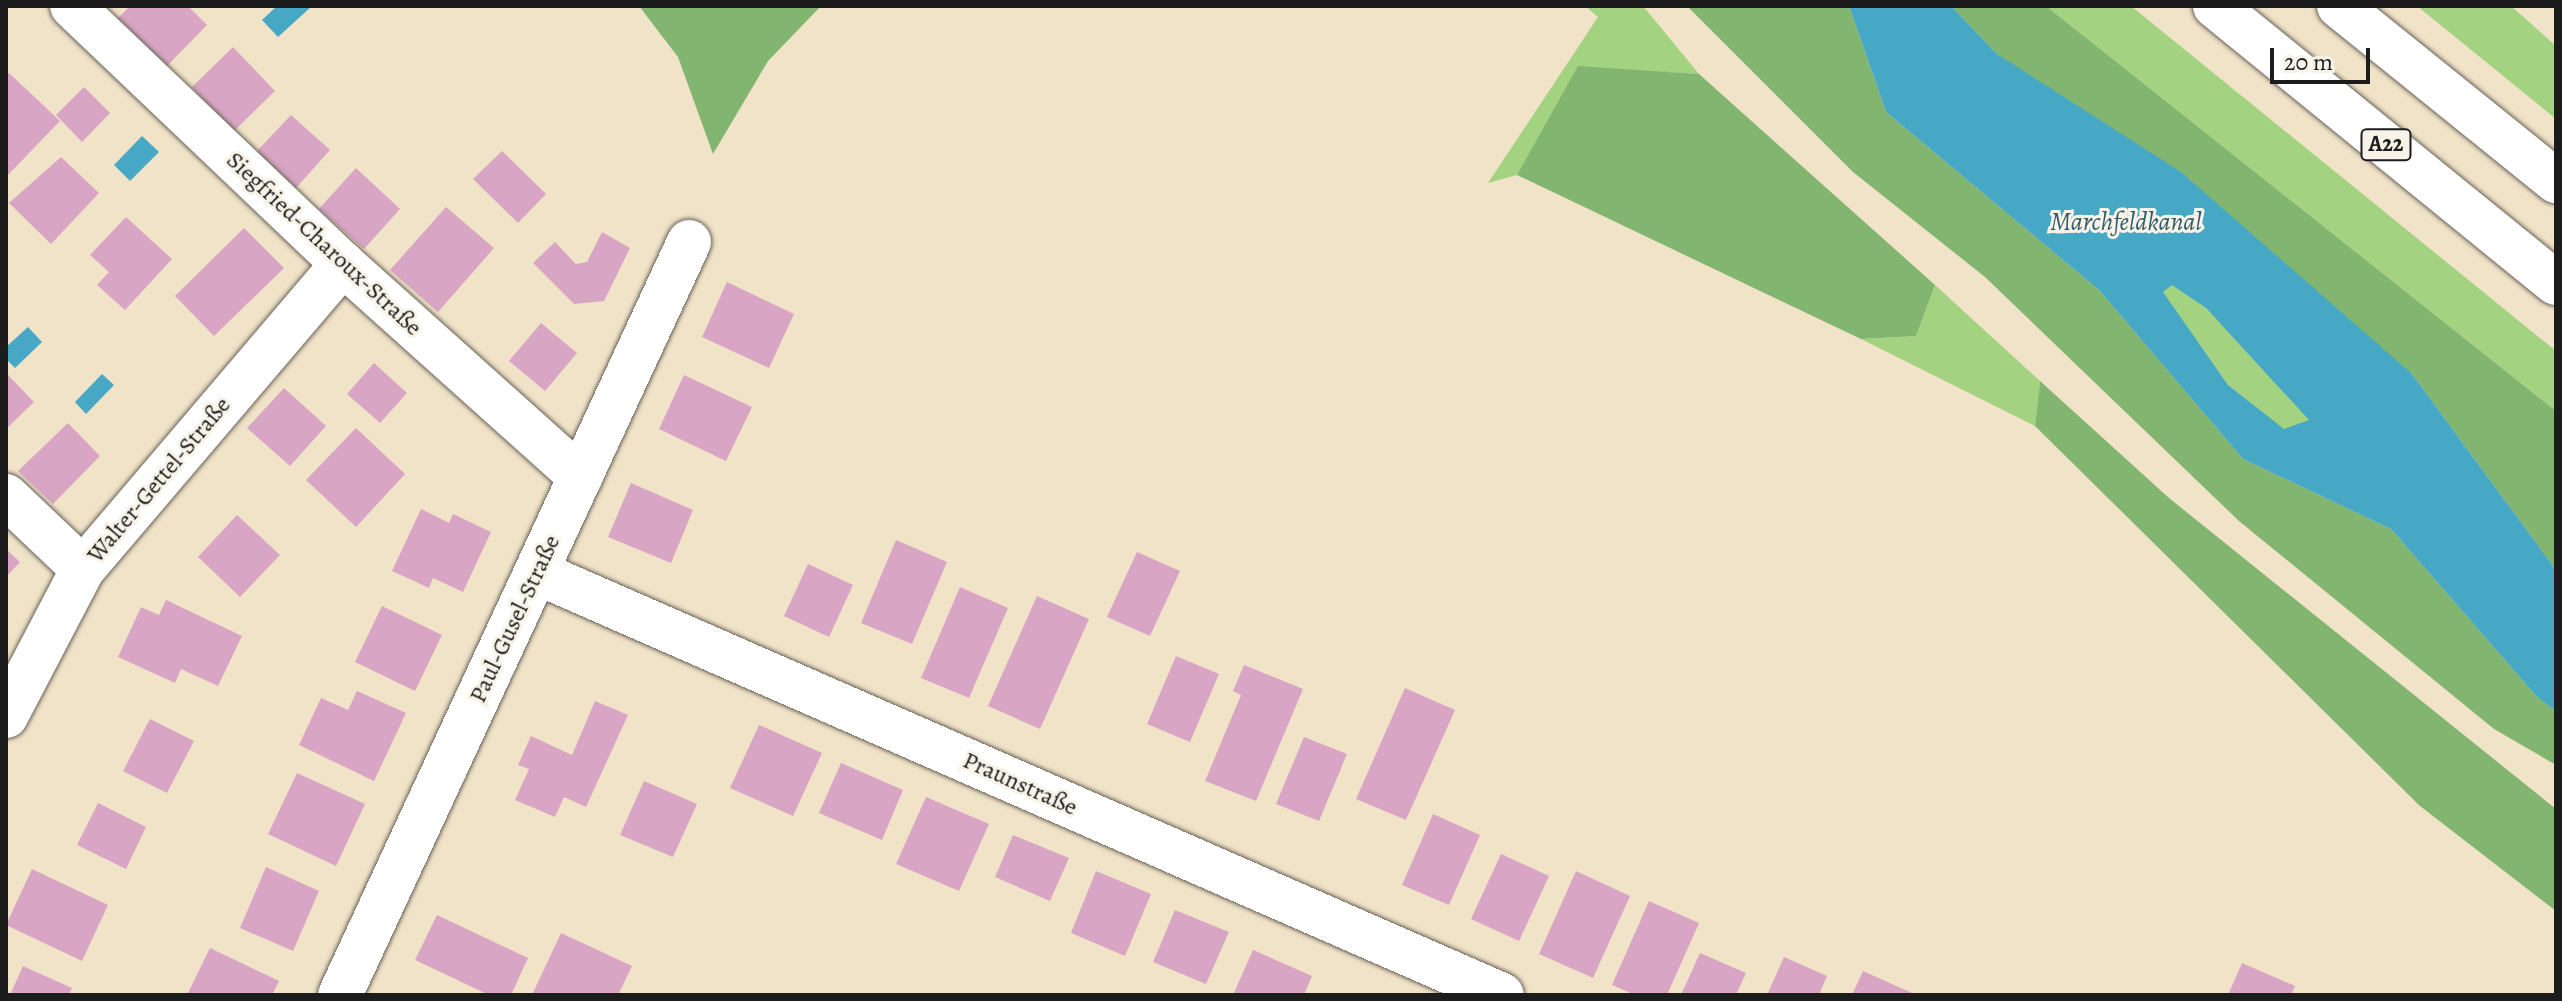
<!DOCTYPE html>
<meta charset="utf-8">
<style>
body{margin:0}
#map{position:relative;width:2562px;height:1001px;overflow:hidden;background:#f1e3c8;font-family:Alegreya,serif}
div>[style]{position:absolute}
.green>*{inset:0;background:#a3d381}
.forest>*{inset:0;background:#82b56f}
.water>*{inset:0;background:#47a8c6}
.building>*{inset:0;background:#d8a6c4}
.roads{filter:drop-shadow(0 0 2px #676258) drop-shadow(0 0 2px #676258)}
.minor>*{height:44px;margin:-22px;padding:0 22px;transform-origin:22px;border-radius:22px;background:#fff}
.highway>*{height:44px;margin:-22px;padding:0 22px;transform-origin:22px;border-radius:22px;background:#fff}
span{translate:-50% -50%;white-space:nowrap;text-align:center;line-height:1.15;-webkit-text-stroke:6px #f7f3e8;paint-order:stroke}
.shield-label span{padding:2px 6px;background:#f7f3e8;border:2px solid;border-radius:6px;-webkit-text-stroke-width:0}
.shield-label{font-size:22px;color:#1c1c1c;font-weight:700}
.street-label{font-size:24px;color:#1c1c1c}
.water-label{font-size:26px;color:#2f5b68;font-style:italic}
.frame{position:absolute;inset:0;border:8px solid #1c1c1c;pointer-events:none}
.scale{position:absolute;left:2270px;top:48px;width:100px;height:36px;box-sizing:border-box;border:4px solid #1c1c1c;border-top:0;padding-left:10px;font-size:24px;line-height:28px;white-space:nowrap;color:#1c1c1c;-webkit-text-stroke:6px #f7f3e8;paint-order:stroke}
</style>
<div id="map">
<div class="green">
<i style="clip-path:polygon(1585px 6px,1643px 6px,1699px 74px,1582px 67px,1517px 175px,1488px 183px,1598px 17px)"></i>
<i style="clip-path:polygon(2046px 6px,2131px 6px,2556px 351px,2556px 411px)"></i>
<i style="clip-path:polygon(2417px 6px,2511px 6px,2556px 46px,2556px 119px)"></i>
<i style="clip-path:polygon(2172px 284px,2206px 308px,2310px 420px,2284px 430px,2228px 385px,2162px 292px)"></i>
<i style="clip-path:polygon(1935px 285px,2040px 381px,2035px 426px,1861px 339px,1916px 336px)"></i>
</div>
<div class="forest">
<i style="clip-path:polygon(639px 6px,821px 6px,768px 61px,713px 154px,678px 57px)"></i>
<i style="clip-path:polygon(1687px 6px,1849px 6px,1886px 112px,2099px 290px,2243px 459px,2391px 529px,2537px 697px,2556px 711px,2556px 765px,2494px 729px,2239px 521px,1985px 277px,1853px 172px)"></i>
<i style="clip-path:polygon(1951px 6px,2046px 6px,2556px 411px,2556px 570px,2412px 374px,1997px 54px)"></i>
<i style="clip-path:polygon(1578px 66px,1699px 74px,1935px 285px,1916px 336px,1861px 339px,1517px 175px)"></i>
<i style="clip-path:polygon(2040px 381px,2169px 498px,2556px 809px,2556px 911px,2420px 806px,2035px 426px)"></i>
</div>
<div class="water">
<i style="clip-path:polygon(277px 6px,312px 6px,278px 37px,262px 20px)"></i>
<i style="clip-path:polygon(evenodd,1849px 6px,1951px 6px,1997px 54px,2181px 172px,2412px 374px,2556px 570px,2556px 711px,2537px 697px,2391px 529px,2243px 459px,2099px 290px,1886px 112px,1849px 6px,2172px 285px,2206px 308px,2309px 420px,2284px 429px,2228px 385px,2163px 292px,2172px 285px)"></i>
<i style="clip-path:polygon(142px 136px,159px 152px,130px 181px,114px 165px)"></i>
<i style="clip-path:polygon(28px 327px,42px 342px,15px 368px,6px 359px,6px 347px)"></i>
<i style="clip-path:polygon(102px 374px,114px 385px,86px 414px,75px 402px)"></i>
</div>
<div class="building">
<i style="clip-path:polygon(130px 6px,188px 6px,207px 25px,167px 66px,118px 18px)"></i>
<i style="clip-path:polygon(233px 47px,275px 91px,234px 131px,192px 87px)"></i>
<i style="clip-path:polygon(9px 73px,60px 121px,6px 177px,6px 76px)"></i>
<i style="clip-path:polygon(84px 87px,110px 113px,82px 142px,56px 115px)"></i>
<i style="clip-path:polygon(291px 115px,330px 150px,296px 188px,257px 151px)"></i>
<i style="clip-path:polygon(502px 151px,546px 194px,518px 223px,473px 179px)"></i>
<i style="clip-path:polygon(61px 157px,99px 193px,51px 244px,9px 203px)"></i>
<i style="clip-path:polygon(356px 168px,400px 209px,364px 249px,319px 209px)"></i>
<i style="clip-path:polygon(446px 207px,494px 248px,438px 312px,390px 270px)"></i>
<i style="clip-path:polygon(126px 217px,172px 259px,125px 310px,97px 285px,109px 272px,90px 255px)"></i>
<i style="clip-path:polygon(244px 228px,284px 268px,214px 336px,175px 296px)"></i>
<i style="clip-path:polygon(602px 232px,630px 248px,604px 301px,574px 304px,533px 263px,555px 242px,576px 264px,587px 262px)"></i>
<i style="clip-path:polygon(727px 282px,794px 314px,769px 368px,702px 337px)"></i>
<i style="clip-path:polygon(541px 323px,577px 353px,545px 391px,509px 361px)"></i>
<i style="clip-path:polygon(374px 363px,407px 393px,380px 423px,347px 394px)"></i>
<i style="clip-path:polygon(6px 373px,34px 402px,6px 429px)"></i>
<i style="clip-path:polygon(684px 375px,752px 407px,726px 461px,659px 429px)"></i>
<i style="clip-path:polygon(284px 388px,326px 426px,290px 466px,247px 428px)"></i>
<i style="clip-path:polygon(68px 423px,100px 456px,53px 504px,18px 471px)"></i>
<i style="clip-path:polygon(356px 428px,405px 474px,356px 527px,306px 480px)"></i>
<i style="clip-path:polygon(631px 483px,693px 510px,671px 563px,608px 537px)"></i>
<i style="clip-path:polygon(421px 509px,449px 523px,453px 514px,491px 532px,463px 592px,433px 578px,429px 588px,392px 571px)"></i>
<i style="clip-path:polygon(237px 515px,280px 555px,240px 597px,198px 557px)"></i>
<i style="clip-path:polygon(896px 540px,947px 562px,912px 644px,861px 623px)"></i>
<i style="clip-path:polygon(6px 549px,20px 562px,6px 577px)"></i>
<i style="clip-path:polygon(1137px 552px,1180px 571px,1150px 636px,1107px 617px)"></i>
<i style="clip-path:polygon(808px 564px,853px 585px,829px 637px,784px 616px)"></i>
<i style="clip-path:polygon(960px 587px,1008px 608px,969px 698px,921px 678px)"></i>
<i style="clip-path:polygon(1037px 596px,1089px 619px,1040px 729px,988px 706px)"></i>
<i style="clip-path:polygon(166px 600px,242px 636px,218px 686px,181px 669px,175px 683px,118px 657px,141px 607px,159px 615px)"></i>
<i style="clip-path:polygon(382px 606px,442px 635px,415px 691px,355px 662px)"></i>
<i style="clip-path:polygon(1176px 656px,1219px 674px,1190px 742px,1147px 724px)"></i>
<i style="clip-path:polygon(1244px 665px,1303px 689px,1256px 801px,1205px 781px,1241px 695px,1233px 691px)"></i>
<i style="clip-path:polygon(1405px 688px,1455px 710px,1406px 820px,1356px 799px)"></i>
<i style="clip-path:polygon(357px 691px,406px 713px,374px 781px,299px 745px,321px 698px,348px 710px)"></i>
<i style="clip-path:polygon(595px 701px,628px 715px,586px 807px,564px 797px,555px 817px,515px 800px,529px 769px,518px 765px,531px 736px,572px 755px)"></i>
<i style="clip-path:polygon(150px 719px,194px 741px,167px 793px,123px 771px)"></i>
<i style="clip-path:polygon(759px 725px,822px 753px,793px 816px,730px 788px)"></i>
<i style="clip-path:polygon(1304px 737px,1347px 754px,1319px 821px,1276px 804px)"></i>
<i style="clip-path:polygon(841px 763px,903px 790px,882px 840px,819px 813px)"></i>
<i style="clip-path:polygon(297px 773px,365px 804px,336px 866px,268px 834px)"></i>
<i style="clip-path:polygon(644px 781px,697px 804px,673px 857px,620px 835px)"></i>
<i style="clip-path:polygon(926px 797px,989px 824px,959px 891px,896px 864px)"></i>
<i style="clip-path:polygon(98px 803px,146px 827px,126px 869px,77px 845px)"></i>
<i style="clip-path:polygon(1433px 814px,1480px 835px,1449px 905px,1402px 885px)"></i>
<i style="clip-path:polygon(1013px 835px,1069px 858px,1050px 901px,995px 877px)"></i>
<i style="clip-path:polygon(1501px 854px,1549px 876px,1519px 941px,1471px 919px)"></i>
<i style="clip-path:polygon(266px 867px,319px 891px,293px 951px,240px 928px)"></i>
<i style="clip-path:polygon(32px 869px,108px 905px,82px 961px,6px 925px)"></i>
<i style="clip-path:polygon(1096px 871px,1151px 894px,1125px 956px,1071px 933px)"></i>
<i style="clip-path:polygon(1576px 871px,1630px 896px,1593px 978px,1539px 954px)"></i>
<i style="clip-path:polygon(1649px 901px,1699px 923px,1667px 995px,1635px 995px,1612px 985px)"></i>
<i style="clip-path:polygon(1175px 910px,1229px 932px,1206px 984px,1153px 962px)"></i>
<i style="clip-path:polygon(437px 915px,528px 958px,511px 995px,489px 995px,415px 960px)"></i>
<i style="clip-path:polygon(561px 933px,632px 966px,618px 995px,532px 995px)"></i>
<i style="clip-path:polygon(210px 948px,279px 981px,272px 995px,187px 995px)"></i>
<i style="clip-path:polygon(1253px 950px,1312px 976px,1304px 995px,1233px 995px)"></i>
<i style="clip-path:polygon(1700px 953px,1746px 973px,1736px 995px,1681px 995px)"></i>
<i style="clip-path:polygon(1784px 957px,1827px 976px,1819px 995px,1767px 995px)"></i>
<i style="clip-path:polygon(2242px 963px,2295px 986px,2291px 995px,2228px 995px)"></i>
<i style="clip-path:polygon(23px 966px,72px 988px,69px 995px,10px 995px)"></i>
<i style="clip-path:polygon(1863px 971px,1912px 993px,1910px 995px,1852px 995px)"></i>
</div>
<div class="roads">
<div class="minor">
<i style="left:72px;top:6px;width:374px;rotate:43.6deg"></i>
<i style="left:343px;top:264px;width:319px;rotate:41.9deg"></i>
<i style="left:6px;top:496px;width:106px;rotate:43.5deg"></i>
<i style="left:538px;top:573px;width:1052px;rotate:23.64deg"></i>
<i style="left:6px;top:716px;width:166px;rotate:-62.4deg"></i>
<i style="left:83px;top:569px;width:401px;rotate:-49.6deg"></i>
<i style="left:340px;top:995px;width:830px;rotate:-65.13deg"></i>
</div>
<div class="highway">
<i style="left:2215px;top:6px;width:439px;rotate:39.1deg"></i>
<i style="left:2339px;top:6px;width:279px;rotate:38.9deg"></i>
</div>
</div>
<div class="shield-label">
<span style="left:2386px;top:145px">A22</span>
</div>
<div class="street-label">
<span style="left:324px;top:244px;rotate:43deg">Siegfried-Charoux-Straße</span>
<span style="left:159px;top:480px;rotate:-50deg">Walter-Gettel-Straße</span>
<span style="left:515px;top:619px;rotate:-65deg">Paul-Gusel-Straße</span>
<span style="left:1020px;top:784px;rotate:24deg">Praunstraße</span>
</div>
<div class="water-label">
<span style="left:2126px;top:222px">Marchfeldkanal</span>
</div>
<div class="frame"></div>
<div class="scale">20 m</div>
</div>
